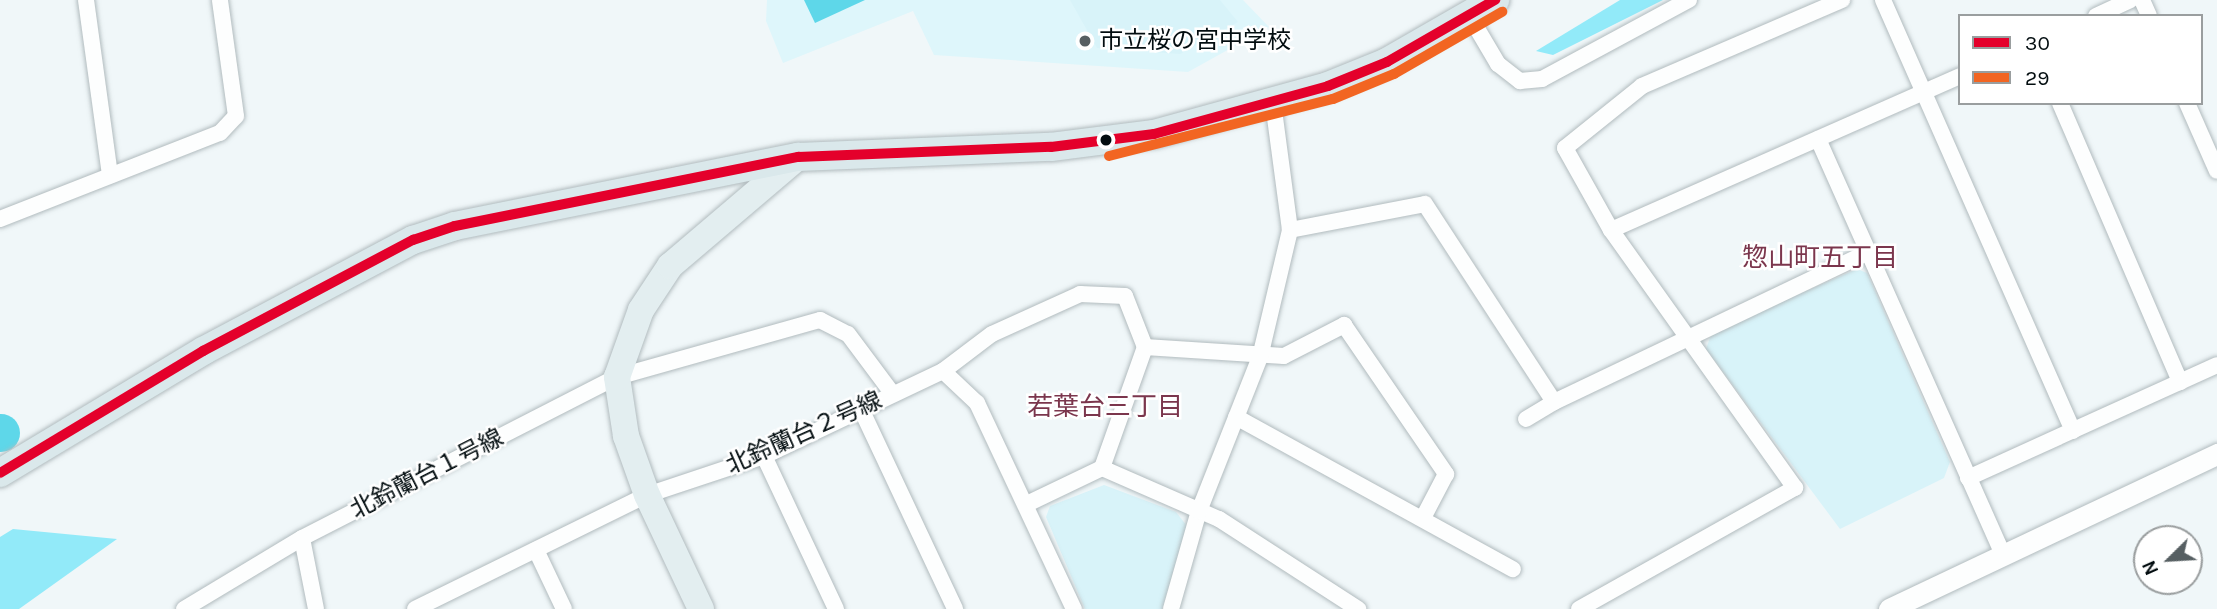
<!DOCTYPE html>
<meta charset="utf-8">
<style>
body{margin:0}
#map{position:relative;width:2217px;height:609px;overflow:hidden;background:#f0f7f9;font-family:Karla,"Noto Sans JP",sans-serif}
div>[style]{position:absolute}
.built>*{inset:0;background:#def6fb}
.green>*{inset:0;background:#d8f3f9}
.forest>*{inset:0;background:#92eaf9}
.water>*{inset:0;background:#5ed7e9}
.river>*{height:38px;margin:-19px;padding:0 19px;transform-origin:19px;border-radius:19px;background:#5ed7e9}
.roads{filter:drop-shadow(0 0 2px #b1bbbe) drop-shadow(0 0 2px #b1bbbe)}
.minor>*{height:16px;margin:-8px;padding:0 8px;transform-origin:8px;border-radius:8px;background:#fdfefe}
.tertiary>*{height:21px;margin:-10.5px;padding:0 10.5px;transform-origin:10.5px;border-radius:10.5px;background:#fdfefe}
.primary>*{height:26px;margin:-13px;padding:0 13px;transform-origin:13px;border-radius:13px;background:#e3eef0}
.trunk>*{height:28px;margin:-14px;padding:0 14px;transform-origin:14px;border-radius:14px;background:#dae8eb}
.bus-1>*{height:10px;margin:-5px;padding:0 5px;transform-origin:5px;border-radius:5px;background:#e4002b}
.bus-2>*{height:10px;margin:-5px;padding:0 5px;transform-origin:5px;border-radius:5px;background:#f26522}
.dots>*{width:19px;height:19px;translate:-50% -50%;box-sizing:border-box;border:4px solid #fff;border-radius:50%}
span{translate:-50% -50%;white-space:nowrap;text-align:center;line-height:1.15;-webkit-text-stroke:5px #fff;paint-order:stroke}
.poi-label{font-size:24px;color:#030d10}
.left{translate:0 -50%;text-align:left}
.street-label{font-size:24px;color:#030d10}
.neighbourhood-label{font-size:26px;color:#7b364d}
.legend{position:absolute;left:1958px;top:14px;width:245px;height:91px;box-sizing:border-box;background:#fff;border:2px solid #9a9e9f;margin:0;padding:9px 12px;list-style:none;font-size:21px;color:#030d10}
.legend li{display:flex;align-items:center;gap:14px;height:35px}
.legend b{width:35px;border:2px solid #9a9e9f}
.north{position:absolute;left:2133px;top:525px;width:70px;height:70px;box-sizing:border-box;background:#fff;border:2px solid #9a9e9f;border-radius:50%;rotate:246deg;font-size:19px;font-weight:700;line-height:28px;text-align:center;color:#030d10}
.north::after{content:'';display:block;margin:auto;width:24px;height:32px;background:#565f62;clip-path:polygon(50% 0,100% 100%,50% 72%,0 100%)}
</style>
<div id="map">
<div class="built">
<i style="clip-path:polygon(767px 0,1243px 0,1269px 27px,1188px 72px,934px 55px,913px 11px,783px 63px,766px 21px)"></i>
</div>
<div class="green">
<i style="clip-path:polygon(1070px 0,1220px 0,1238px 22px,1180px 54px,1097px 48px)"></i>
<i style="clip-path:polygon(1857px 269px,1867px 273px,1950px 462px,1944px 478px,1840px 529px,1706px 349px,1712px 332px)"></i>
<i style="clip-path:polygon(1104px 485px,1176px 512px,1187px 526px,1162px 609px,1085px 609px,1046px 517px,1050px 506px)"></i>
</div>
<div class="forest">
<i style="clip-path:polygon(1620px 0,1663px 0,1553px 55px,1536px 51px)"></i>
<i style="clip-path:polygon(13px 529px,117px 539px,19px 609px,0 609px,0 537px)"></i>
</div>
<div class="water">
<i style="clip-path:polygon(804px 0,865px 0,815px 23px)"></i>
</div>
<div class="river">
<i style="left:0;top:433px;width:1px"></i>
</div>
<div class="roads">
<div class="minor">
<i style="left:86px;top:0;width:177px;rotate:82.2deg"></i>
<i style="left:1883px;top:0;width:471px;rotate:66.2deg"></i>
<i style="left:2142px;top:0;width:17px;rotate:66deg"></i>
<i style="left:1469px;top:15px;width:57px;rotate:59.4deg"></i>
<i style="left:1498px;top:64px;width:28px;rotate:38deg"></i>
<i style="left:1520px;top:81px;width:22px;rotate:-5deg"></i>
<i style="left:1542px;top:79px;width:167px;rotate:-28.3deg"></i>
<i style="left:2096px;top:16px;width:38px;rotate:-25deg"></i>
<i style="left:2060px;top:103px;width:304px;rotate:66.7deg"></i>
<i style="left:2187px;top:103px;width:74px;rotate:66.2deg"></i>
<i style="left:1818px;top:139px;width:452px;rotate:66deg"></i>
<i style="left:0;top:219px;width:236px;rotate:-21.4deg"></i>
<i style="left:220px;top:133px;width:23px;rotate:-47deg"></i>
<i style="left:236px;top:116px;width:117px;rotate:-97.9deg"></i>
<i style="left:1290px;top:230px;width:137px;rotate:-10.9deg"></i>
<i style="left:1425px;top:204px;width:236px;rotate:56.9deg"></i>
<i style="left:1554px;top:402px;width:348px;rotate:-25.5deg"></i>
<i style="left:1611px;top:230px;width:381px;rotate:-23.8deg"></i>
<i style="left:1145px;top:347px;width:139px;rotate:3.7deg"></i>
<i style="left:1284px;top:356px;width:68px;rotate:-27.3deg"></i>
<i style="left:1344px;top:325px;width:181px;rotate:55.6deg"></i>
<i style="left:1446px;top:474px;width:50px;rotate:117.6deg"></i>
<i style="left:943px;top:371px;width:61px;rotate:-37.1deg"></i>
<i style="left:992px;top:334px;width:97px;rotate:-24.4deg"></i>
<i style="left:1080px;top:294px;width:45px;rotate:2.5deg"></i>
<i style="left:1125px;top:296px;width:55px;rotate:68.6deg"></i>
<i style="left:1145px;top:347px;width:128px;rotate:109.6deg"></i>
<i style="left:1102px;top:468px;width:81px;rotate:154.4deg"></i>
<i style="left:861px;top:409px;width:221px;rotate:64.8deg"></i>
<i style="left:1236px;top:417px;width:316px;rotate:28.8deg"></i>
<i style="left:1526px;top:419px;width:33px;rotate:-31deg"></i>
<i style="left:764px;top:456px;width:169px;rotate:64.8deg"></i>
<i style="left:1102px;top:468px;width:128px;rotate:23.6deg"></i>
<i style="left:1219px;top:519px;width:166px;rotate:32.9deg"></i>
<i style="left:1968px;top:478px;width:273px;rotate:-24.4deg"></i>
<i style="left:536px;top:550px;width:65px;rotate:64.6deg"></i>
<i style="left:184px;top:609px;width:138px;rotate:-31deg"></i>
<i style="left:316px;top:609px;width:72px;rotate:-101.2deg"></i>
<i style="left:302px;top:538px;width:354px;rotate:-27.1deg"></i>
<i style="left:617px;top:377px;width:211px;rotate:-15.7deg"></i>
<i style="left:820px;top:320px;width:31px;rotate:27deg"></i>
<i style="left:848px;top:334px;width:74px;rotate:53.3deg"></i>
<i style="left:415px;top:609px;width:258px;rotate:-26.2deg"></i>
<i style="left:647px;top:495px;width:123px;rotate:-18.4deg"></i>
<i style="left:764px;top:456px;width:198px;rotate:-25.4deg"></i>
<i style="left:943px;top:371px;width:47px;rotate:43.3deg"></i>
<i style="left:977px;top:403px;width:228px;rotate:64.8deg"></i>
<i style="left:1171px;top:609px;width:102px;rotate:-74.1deg"></i>
<i style="left:1199px;top:511px;width:166px;rotate:-68.4deg"></i>
<i style="left:1260px;top:357px;width:130px;rotate:-76.7deg"></i>
<i style="left:1290px;top:230px;width:128px;rotate:-97.6deg"></i>
<i style="left:1579px;top:609px;width:248px;rotate:-29.3deg"></i>
<i style="left:1795px;top:488px;width:317px;rotate:-125.5deg"></i>
<i style="left:1611px;top:230px;width:94px;rotate:-119.3deg"></i>
<i style="left:1565px;top:148px;width:99px;rotate:-38.8deg"></i>
<i style="left:1642px;top:86px;width:218px;rotate:-23.3deg"></i>
</div>
<div class="tertiary">
<i style="left:1889px;top:609px;width:363px;rotate:-25.3deg"></i>
</div>
<div class="primary">
<i style="left:701px;top:609px;width:126px;rotate:-115.3deg"></i>
<i style="left:647px;top:495px;width:63px;rotate:-109.6deg"></i>
<i style="left:626px;top:436px;width:60px;rotate:-98.7deg"></i>
<i style="left:617px;top:377px;width:71px;rotate:-70.3deg"></i>
<i style="left:641px;top:310px;width:53px;rotate:-56.6deg"></i>
<i style="left:670px;top:266px;width:168px;rotate:-40.4deg"></i>
</div>
<div class="trunk">
<i style="left:0;top:473px;width:237px;rotate:-31deg"></i>
<i style="left:203px;top:351px;width:238px;rotate:-27.9deg"></i>
<i style="left:413px;top:240px;width:44px;rotate:-18.4deg"></i>
<i style="left:455px;top:226px;width:350px;rotate:-11.4deg"></i>
<i style="left:798px;top:157px;width:253px;rotate:-2.3deg"></i>
<i style="left:1051px;top:147px;width:104px;rotate:-7.2deg"></i>
<i style="left:1154px;top:134px;width:180px;rotate:-15.4deg"></i>
<i style="left:1328px;top:86px;width:64px;rotate:-22.1deg"></i>
<i style="left:1387px;top:62px;width:125px;rotate:-29.9deg"></i>
</div>
</div>
<div class="bus-1">
<i style="left:0;top:473px;width:237px;rotate:-31deg"></i>
<i style="left:203px;top:351px;width:238px;rotate:-27.9deg"></i>
<i style="left:413px;top:240px;width:44px;rotate:-18.4deg"></i>
<i style="left:455px;top:226px;width:350px;rotate:-11.4deg"></i>
<i style="left:798px;top:157px;width:253px;rotate:-2.3deg"></i>
<i style="left:1051px;top:147px;width:104px;rotate:-7.2deg"></i>
<i style="left:1154px;top:134px;width:180px;rotate:-15.4deg"></i>
<i style="left:1328px;top:86px;width:64px;rotate:-22.1deg"></i>
<i style="left:1387px;top:62px;width:125px;rotate:-29.9deg"></i>
</div>
<div class="bus-2">
<i style="left:1109px;top:156px;width:231px;rotate:-14.3deg"></i>
<i style="left:1333px;top:99px;width:66px;rotate:-22.3deg"></i>
<i style="left:1394px;top:74px;width:125px;rotate:-29.9deg"></i>
</div>
<div class="dots">
<i style="left:1085px;top:41px;background:#565f62"></i>
<i style="left:1106px;top:140px;background:#030d10"></i>
</div>
<div class="poi-label">
<span class="left" style="left:1099px;top:41px">市立桜の宮中学校</span>
</div>
<div class="street-label">
<span style="left:804px;top:433px;rotate:-24deg">北鈴蘭台２号線</span>
<span style="left:427px;top:474px;rotate:-27deg">北鈴蘭台１号線</span>
</div>
<div class="neighbourhood-label">
<span style="left:1820px;top:258px">惣山町五丁目</span>
<span style="left:1105px;top:407px">若葉台三丁目</span>
</div>
<ul class="legend">
<li><b style="height:9px;background:#e4002b"></b>30</li>
<li><b style="height:9px;background:#f26522"></b>29</li>
</ul>
<div class="north">N</div>
</div>
